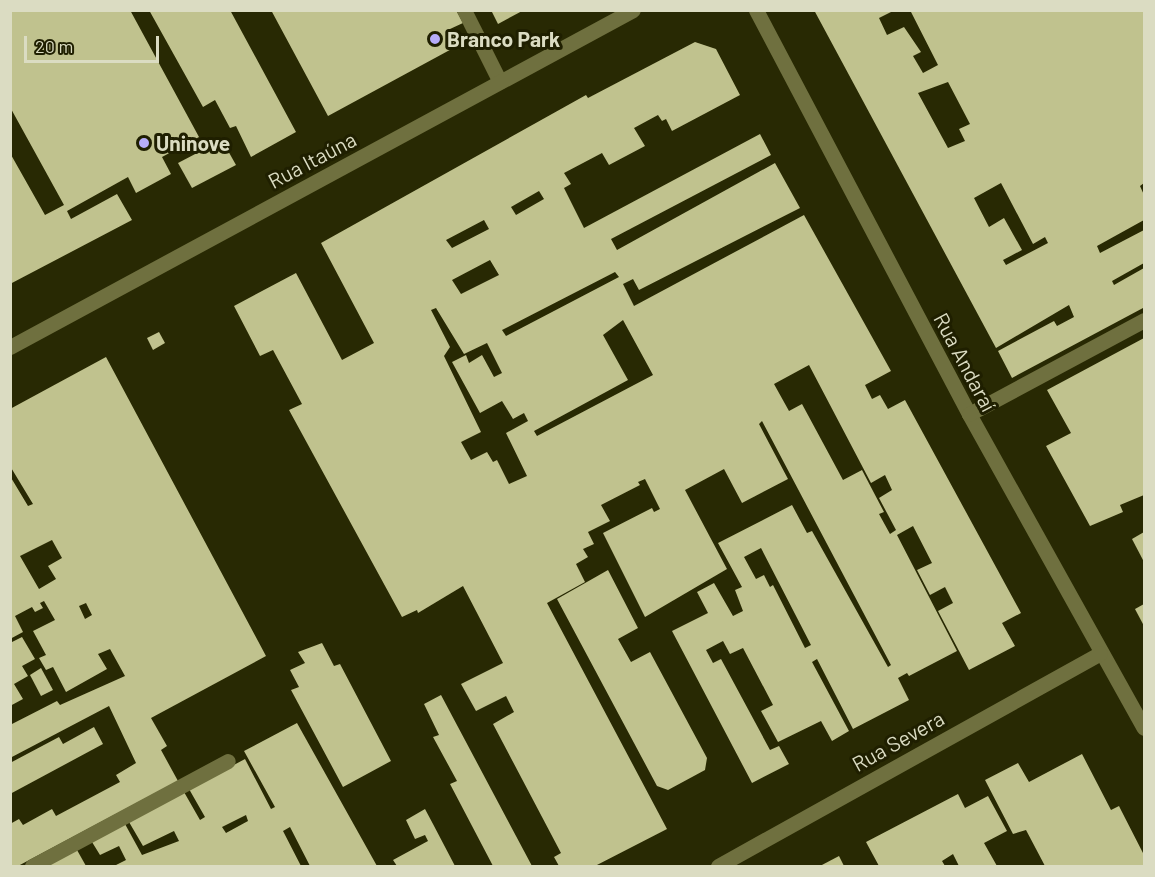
<!DOCTYPE html>
<meta charset="utf-8">
<style>
body{margin:0}
#map{position:relative;width:1155px;height:877px;overflow:hidden;background:#282903;font-family:Barlow,sans-serif}
div>[style]{position:absolute}
.building>*{inset:0;background:#c0c28e}
.minor>*{height:15px;margin:-7.5px;padding:0 7.5px;transform-origin:7.5px;border-radius:7.5px;background:#6f703f}
.dots>*{width:16px;height:16px;translate:-50% -50%;box-sizing:border-box;border:3px solid #1f1f00;border-radius:50%}
span{translate:-50% -50%;white-space:nowrap;text-align:center;line-height:1.15;-webkit-text-stroke:6px #1f1f00;paint-order:stroke}
.poi-label{font-size:21px;color:#dbdcc2;font-weight:700}
.left{translate:0 -50%;text-align:left}
.street-label{font-size:21px;color:#dbdcc2}
.frame{position:absolute;inset:0;border:12px solid #dbdcc2;pointer-events:none}
.scale{position:absolute;left:24px;top:36px;width:135px;height:27px;box-sizing:border-box;border:3px solid #dbdcc2;border-top:0;padding-left:8px;font-size:18px;line-height:21px;white-space:nowrap;color:#dbdcc2;-webkit-text-stroke:4px #1f1f00;paint-order:stroke}
</style>
<div id="map">
<div class="building">
<i style="clip-path:polygon(10px 10px,130px 10px,199px 137px,162px 157px,171px 174px,136px 193px,128px 177px,67px 211px,71px 219px,117px 194px,132px 220px,10px 284px,10px 153px,45px 215px,64px 205px,10px 107px)"></i>
<i style="clip-path:polygon(149px 10px,230px 10px,296px 132px,251px 157px,236px 126px,230px 128px,215px 100px,203px 107px)"></i>
<i style="clip-path:polygon(271px 10px,456px 10px,463px 23px,450px 29px,459px 45px,328px 116px)"></i>
<i style="clip-path:polygon(491px 10px,524px 10px,498px 24px)"></i>
<i style="clip-path:polygon(evenodd,814px 10px,895px 10px,879px 18px,887px 35px,904px 27px,921px 52px,913px 56px,923px 73px,938px 65px,910px 10px,1144px 10px,1144px 183px,1140px 186px,1144px 195px,1144px 220px,1097px 246px,1100px 253px,1144px 230px,1144px 263px,1112px 281px,1114px 285px,1144px 268px,1143px 308px,1012px 378px,998px 351px,1054px 321px,1057px 326px,1074px 317px,1069px 305px,996px 348px,814px 10px,948px 82px,970px 124px,959px 129px,965px 141px,948px 148px,918px 93px,948px 82px,814px 10px,1001px 183px,1033px 244px,1045px 237px,1048px 243px,1006px 265px,1003px 260px,1022px 250px,1004px 218px,989px 227px,974px 198px,1001px 183px)"></i>
<i style="clip-path:polygon(evenodd,695px 42px,716px 49px,740px 95px,672px 131px,666px 119px,662px 121px,658px 115px,634px 128px,645px 146px,609px 165px,602px 153px,564px 173px,571px 184px,564px 188px,584px 228px,760px 134px,771px 155px,611px 239px,617px 250px,775px 163px,800px 208px,639px 290px,633px 279px,623px 284px,634px 306px,804px 215px,891px 371px,865px 385px,872px 399px,880px 395px,888px 409px,905px 400px,1021px 613px,1002px 623px,1015px 646px,969px 670px,938px 611px,953px 603px,945px 587px,930px 595px,917px 570px,932px 563px,913px 526px,897px 535px,957px 651px,909px 676px,907px 673px,898px 678px,909px 700px,853px 729px,817px 659px,812px 662px,849px 731px,832px 741px,821px 721px,778px 742px,761px 711px,773px 705px,743px 648px,730px 654px,723px 641px,706px 650px,713px 663px,721px 659px,770px 750px,779px 746px,789px 764px,752px 783px,672px 631px,708px 613px,697px 592px,714px 583px,733px 616px,743px 611px,735px 590px,742px 587px,718px 543px,792px 505px,807px 533px,812px 531px,888px 667px,891px 665px,762px 421px,759px 424px,788px 479px,742px 503px,724px 469px,685px 490px,727px 569px,645px 617px,603px 533px,652px 508px,654px 512px,660px 509px,645px 479px,638px 482px,640px 485px,601px 505px,610px 521px,588px 532px,594px 544px,583px 549px,588px 557px,576px 564px,585px 582px,547px 603px,667px 829px,595px 866px,559px 866px,554px 857px,561px 853px,493px 724px,514px 712px,506px 696px,476px 711px,461px 684px,503px 663px,463px 586px,418px 613px,417px 610px,402px 617px,289px 410px,302px 404px,273px 350px,260px 356px,234px 306px,296px 273px,342px 360px,374px 343px,321px 243px,586px 95px,588px 98px,695px 42px,539px 191px,544px 199px,516px 215px,511px 207px,539px 191px,695px 42px,484px 220px,489px 229px,452px 248px,446px 240px,484px 220px,695px 42px,490px 260px,499px 275px,461px 294px,452px 280px,490px 260px,695px 42px,615px 272px,619px 277px,506px 336px,502px 330px,615px 272px,695px 42px,436px 308px,464px 354px,487px 343px,502px 373px,494px 377px,482px 355px,469px 363px,466px 355px,452px 362px,480px 413px,502px 401px,513px 419px,524px 413px,528px 421px,506px 433px,527px 476px,509px 484px,497px 460px,493px 462px,487px 452px,471px 460px,461px 442px,481px 432px,444px 356px,450px 347px,431px 310px,436px 308px,695px 42px,623px 320px,653px 375px,537px 436px,534px 431px,628px 380px,603px 335px,623px 320px,695px 42px,809px 365px,871px 483px,885px 475px,892px 490px,879px 498px,896px 530px,890px 534px,879px 514px,884px 512px,862px 470px,843px 480px,802px 404px,789px 411px,774px 384px,809px 365px,695px 42px,761px 548px,811px 645px,805px 648px,773px 585px,770px 587px,764px 575px,756px 579px,744px 557px,761px 548px)"></i>
<i style="clip-path:polygon(222px 140px,236px 165px,192px 188px,178px 163px)"></i>
<i style="clip-path:polygon(159px 332px,165px 343px,153px 350px,147px 338px)"></i>
<i style="clip-path:polygon(1144px 338px,1144px 495px,1120px 505px,1123px 512px,1090px 526px,1046px 446px,1071px 433px,1047px 390px)"></i>
<i style="clip-path:polygon(evenodd,106px 357px,266px 656px,151px 718px,167px 746px,161px 750px,178px 781px,18px 866px,10px 866px,10px 824px,19px 819px,23px 825px,52px 809px,56px 816px,120px 782px,116px 775px,136px 763px,109px 706px,10px 758px,10px 725px,57px 701px,60px 705px,125px 676px,110px 649px,98px 654px,107px 669px,66px 692px,53px 667px,46px 670px,39px 658px,46px 655px,33px 631px,55px 620px,44px 601px,40px 603px,43px 608px,35px 612px,32px 607px,15px 616px,23px 632px,10px 639px,10px 476px,28px 506px,33px 504px,10px 466px,10px 409px,106px 357px,52px 540px,62px 558px,48px 566px,56px 579px,39px 589px,20px 556px,52px 540px,106px 357px,86px 603px,92px 615px,85px 619px,79px 606px,86px 603px)"></i>
<i style="clip-path:polygon(1144px 532px,1144px 562px,1132px 539px)"></i>
<i style="clip-path:polygon(608px 570px,638px 628px,618px 639px,631px 662px,650px 652px,707px 758px,705px 770px,668px 790px,657px 786px,557px 599px)"></i>
<i style="clip-path:polygon(1144px 604px,1144px 626px,1135px 609px)"></i>
<i style="clip-path:polygon(22px 637px,35px 659px,22px 666px,28px 676px,14px 684px,23px 699px,10px 706px,10px 643px)"></i>
<i style="clip-path:polygon(322px 643px,334px 666px,340px 664px,391px 761px,343px 787px,291px 690px,299px 687px,290px 670px,305px 663px,298px 652px)"></i>
<i style="clip-path:polygon(41px 668px,53px 690px,41px 696px,30px 675px)"></i>
<i style="clip-path:polygon(441px 695px,532px 866px,493px 866px,450px 784px,457px 781px,433px 737px,439px 735px,424px 704px)"></i>
<i style="clip-path:polygon(evenodd,297px 723px,377px 866px,310px 866px,290px 827px,283px 831px,301px 866px,114px 866px,126px 860px,119px 846px,100px 855px,92px 842px,125px 824px,142px 855px,179px 841px,174px 831px,143px 846px,129px 822px,184px 792px,200px 820px,205px 817px,189px 789px,245px 759px,271px 809px,275px 807px,244px 751px,297px 723px,246px 815px,248px 821px,226px 833px,222px 827px,246px 815px)"></i>
<i style="clip-path:polygon(94px 727px,103px 744px,10px 794px,10px 763px,59px 737px,63px 744px)"></i>
<i style="clip-path:polygon(1082px 754px,1111px 810px,1119px 806px,1122px 812px,1144px 855px,1144px 866px,1045px 866px,1026px 830px,1013px 834px,985px 780px,1018px 763px,1029px 782px)"></i>
<i style="clip-path:polygon(958px 794px,965px 808px,988px 796px,1007px 831px,984px 843px,997px 866px,959px 866px,953px 854px,942px 861px,945px 866px,879px 866px,866px 842px)"></i>
<i style="clip-path:polygon(425px 809px,433px 824px,455px 866px,397px 866px,393px 860px,428px 841px,425px 835px,415px 839px,406px 820px)"></i>
<i style="clip-path:polygon(77px 850px,86px 866px,47px 866px)"></i>
<i style="clip-path:polygon(839px 856px,844px 866px,820px 866px)"></i>
</div>
<div class="minor">
<i style="left:464px;top:10px;width:80px;rotate:63.4deg"></i>
<i style="left:756px;top:10px;width:457px;rotate:62.2deg"></i>
<i style="left:969px;top:414px;width:359px;rotate:60.9deg"></i>
<i style="left:10px;top:347px;width:708px;rotate:-28.41deg"></i>
<i style="left:969px;top:414px;width:199px;rotate:-28.2deg"></i>
<i style="left:32px;top:866px;width:222px;rotate:-28.2deg"></i>
<i style="left:718px;top:866px;width:437px;rotate:-29.1deg"></i>
</div>
<div class="dots">
<i style="left:435px;top:39px;background:#b6acf8"></i>
<i style="left:144px;top:143px;background:#b6acf8"></i>
</div>
<div class="poi-label">
<span class="left" style="left:447px;top:39px">Branco Park</span>
<span class="left" style="left:156px;top:143px">Uninove</span>
</div>
<div class="street-label">
<span style="left:312px;top:160px;rotate:-28deg">Rua Itaúna</span>
<span style="left:965px;top:362px;rotate:62deg">Rua Andaraí</span>
<span style="left:898px;top:741px;rotate:-29deg">Rua Severa</span>
</div>
<div class="frame"></div>
<div class="scale">20 m</div>
</div>
